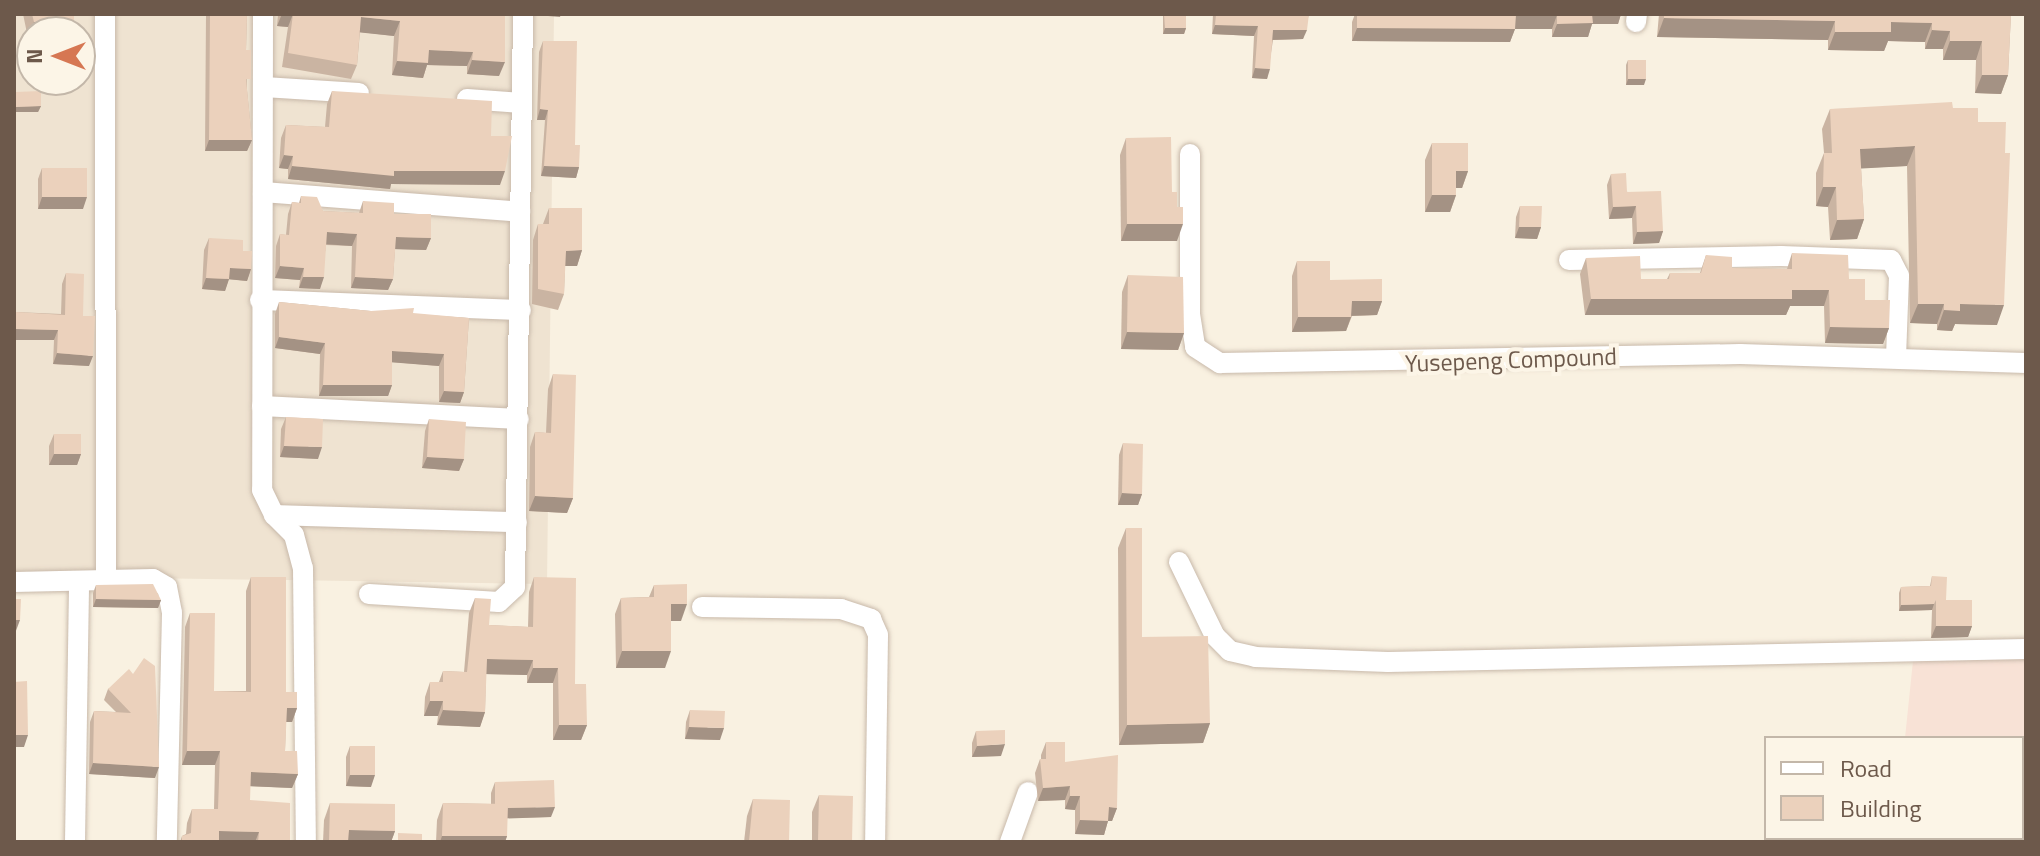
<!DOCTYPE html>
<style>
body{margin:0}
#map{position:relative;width:2040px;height:856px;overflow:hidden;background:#f9f1e1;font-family:"Titillium Web",sans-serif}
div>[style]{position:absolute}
.residential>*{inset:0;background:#efe3d1}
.commercial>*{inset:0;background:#f8e2d6}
.roads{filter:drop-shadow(0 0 2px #c8b9aa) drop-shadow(0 0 2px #c8b9aa)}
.minor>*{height:20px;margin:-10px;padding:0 10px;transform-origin:10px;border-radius:10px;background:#fff}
.wall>*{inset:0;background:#cab4a2}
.shaded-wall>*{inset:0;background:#a49284}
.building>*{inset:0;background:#ebd1bc}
span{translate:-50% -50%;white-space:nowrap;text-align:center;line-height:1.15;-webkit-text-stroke:8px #fcf5e7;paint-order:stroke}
.street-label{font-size:24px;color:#6d594b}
.frame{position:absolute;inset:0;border:16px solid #6d594b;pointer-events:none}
.legend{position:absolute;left:1764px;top:736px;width:260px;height:104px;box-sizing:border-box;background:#fcf5e7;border:2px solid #c3b7a9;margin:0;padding:10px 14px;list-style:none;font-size:24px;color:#6d594b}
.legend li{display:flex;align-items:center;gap:16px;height:40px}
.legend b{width:40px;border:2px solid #c3b7a9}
.north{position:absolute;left:16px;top:16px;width:80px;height:80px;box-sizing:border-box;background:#fcf5e7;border:2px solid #c3b7a9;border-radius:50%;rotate:270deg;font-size:22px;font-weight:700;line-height:32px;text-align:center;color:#6d594b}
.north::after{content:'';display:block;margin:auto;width:28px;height:36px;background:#d67753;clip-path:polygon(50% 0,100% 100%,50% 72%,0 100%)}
</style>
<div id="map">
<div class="residential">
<i style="clip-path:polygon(evenodd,14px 14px,554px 14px,547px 584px,14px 576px,14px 14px,32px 32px,80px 32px,80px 80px,32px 80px,32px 32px)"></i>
</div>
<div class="commercial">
<i style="clip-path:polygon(1914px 651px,2026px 654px,2026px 753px,2022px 738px,1905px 738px)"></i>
</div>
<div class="roads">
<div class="minor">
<i style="left:105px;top:14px;width:566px;rotate:89.9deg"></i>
<i style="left:263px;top:14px;width:476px;rotate:90.1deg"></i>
<i style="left:262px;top:490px;width:28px;rotate:64deg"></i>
<i style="left:274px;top:515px;width:28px;rotate:45deg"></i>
<i style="left:294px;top:535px;width:34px;rotate:75deg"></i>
<i style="left:303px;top:568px;width:274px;rotate:89.4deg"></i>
<i style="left:1636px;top:22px;width:8px;rotate:-83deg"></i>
<i style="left:264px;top:87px;width:95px;rotate:3.6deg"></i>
<i style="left:467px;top:99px;width:55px;rotate:4.2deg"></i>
<i style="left:1190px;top:154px;width:160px;rotate:90deg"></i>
<i style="left:1190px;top:314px;width:33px;rotate:81deg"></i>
<i style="left:1195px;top:347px;width:30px;rotate:33deg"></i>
<i style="left:1220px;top:363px;width:520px;rotate:-0.99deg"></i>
<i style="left:1740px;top:354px;width:286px;rotate:1.8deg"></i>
<i style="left:263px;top:192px;width:258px;rotate:4.4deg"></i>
<i style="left:1569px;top:260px;width:212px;rotate:-1.1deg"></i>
<i style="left:1781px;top:256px;width:110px;rotate:2.1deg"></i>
<i style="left:1891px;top:260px;width:18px;rotate:63deg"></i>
<i style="left:1899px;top:276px;width:82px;rotate:92.1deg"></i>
<i style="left:260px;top:300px;width:261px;rotate:2.2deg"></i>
<i style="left:262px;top:406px;width:257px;rotate:2.9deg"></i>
<i style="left:274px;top:515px;width:243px;rotate:1.7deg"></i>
<i style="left:1179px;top:562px;width:82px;rotate:64.1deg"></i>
<i style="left:1215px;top:636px;width:21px;rotate:45deg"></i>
<i style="left:1230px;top:651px;width:26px;rotate:13deg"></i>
<i style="left:1255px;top:657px;width:133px;rotate:2.2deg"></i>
<i style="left:1388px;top:662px;width:638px;rotate:-1.17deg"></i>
<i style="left:14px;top:582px;width:139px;rotate:-1.2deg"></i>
<i style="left:153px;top:579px;width:16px;rotate:30deg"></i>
<i style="left:167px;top:587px;width:26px;rotate:79deg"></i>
<i style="left:172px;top:613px;width:229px;rotate:91.3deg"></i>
<i style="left:369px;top:594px;width:130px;rotate:3.5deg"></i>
<i style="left:499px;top:602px;width:22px;rotate:-43deg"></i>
<i style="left:515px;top:587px;width:573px;rotate:-89.2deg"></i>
<i style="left:702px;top:607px;width:139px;rotate:0.8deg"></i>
<i style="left:841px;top:609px;width:32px;rotate:18deg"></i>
<i style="left:871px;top:619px;width:17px;rotate:66deg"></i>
<i style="left:878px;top:635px;width:207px;rotate:90.8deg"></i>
<i style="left:75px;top:842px;width:259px;rotate:-89.1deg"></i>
<i style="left:1010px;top:842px;width:53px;rotate:-70.2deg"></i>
</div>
</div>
<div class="wall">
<i style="clip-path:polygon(23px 14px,78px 14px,74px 14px,74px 22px,70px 32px,32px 32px,32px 38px,28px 38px)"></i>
<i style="clip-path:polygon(206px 14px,247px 14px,246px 50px,247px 90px,252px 140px,247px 151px,205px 151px)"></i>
<i style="clip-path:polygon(278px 14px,505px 14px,499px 76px,467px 74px,467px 66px,427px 65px,423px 78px,392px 75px,394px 36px,360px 32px,357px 65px,351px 79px,282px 67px,288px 27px,277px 26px)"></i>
<i style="clip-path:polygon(1163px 14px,1186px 14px,1186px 28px,1184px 34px,1163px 34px)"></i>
<i style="clip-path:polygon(1213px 14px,1309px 14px,1303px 39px,1273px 40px,1267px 79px,1252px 78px,1254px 36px,1212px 34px)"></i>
<i style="clip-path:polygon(1355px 14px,1621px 14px,1618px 24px,1592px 24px,1588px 37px,1552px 37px,1552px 29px,1515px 29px,1510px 42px,1352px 41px,1352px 22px)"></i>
<i style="clip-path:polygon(1659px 14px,2011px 14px,2008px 75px,2001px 94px,1975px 93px,1976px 60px,1943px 60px,1943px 49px,1925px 49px,1925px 42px,1888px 41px,1884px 51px,1828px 50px,1828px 40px,1657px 37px)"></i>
<i style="clip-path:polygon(543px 41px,575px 145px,579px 167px,576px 178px,541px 176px,545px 120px,537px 120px,539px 52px)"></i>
<i style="clip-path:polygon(1628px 60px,1644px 85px,1626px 85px,1626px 65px)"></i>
<i style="clip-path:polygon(332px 91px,491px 136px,500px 185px,391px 184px,390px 189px,288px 179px,288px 169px,279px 168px,281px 138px,286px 125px,325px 127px,327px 104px)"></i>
<i style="clip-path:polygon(16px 92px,41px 106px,38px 112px,14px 112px,14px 96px)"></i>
<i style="clip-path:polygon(1953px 108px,1978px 122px,1997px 325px,1955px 324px,1952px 331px,1937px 330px,1937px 324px,1910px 323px,1907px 166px,1861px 168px,1864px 219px,1857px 239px,1830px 240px,1828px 207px,1816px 206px,1816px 173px,1824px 153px,1822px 129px,1830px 109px)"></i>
<i style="clip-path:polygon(1126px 138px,1177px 241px,1121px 241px,1120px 155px)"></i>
<i style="clip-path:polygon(1432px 143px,1468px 171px,1462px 188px,1456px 188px,1456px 195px,1450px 212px,1425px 212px,1425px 160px)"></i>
<i style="clip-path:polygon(42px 168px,83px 209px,38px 209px,38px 179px)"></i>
<i style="clip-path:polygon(1611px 174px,1663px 231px,1659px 243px,1633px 244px,1632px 218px,1609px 219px,1607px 185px)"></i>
<i style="clip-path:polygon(301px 196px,323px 211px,359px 213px,363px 201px,394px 214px,431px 238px,426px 250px,395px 249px,393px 279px,388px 290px,351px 288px,352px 246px,326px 245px,320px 289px,299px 288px,300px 280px,275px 278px,276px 246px,280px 234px,286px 235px,288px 214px,292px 202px,299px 203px)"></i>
<i style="clip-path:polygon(1520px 206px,1541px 227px,1537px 239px,1515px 238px,1516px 217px)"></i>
<i style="clip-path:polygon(549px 208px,582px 250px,577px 266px,565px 266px,564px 294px,558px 310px,532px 304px,533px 240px,538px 224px,543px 224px)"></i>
<i style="clip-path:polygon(209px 238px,243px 251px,251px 269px,247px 281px,229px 279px,225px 291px,202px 289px,204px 250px)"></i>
<i style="clip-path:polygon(1792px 253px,1849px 279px,1865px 300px,1889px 328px,1883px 344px,1825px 343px,1824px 306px,1790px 306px,1786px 315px,1585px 315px,1580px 274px,1586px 258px,1641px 279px,1667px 279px,1670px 273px,1700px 273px,1706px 255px,1732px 268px,1787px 269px)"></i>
<i style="clip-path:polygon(1297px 261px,1330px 280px,1382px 301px,1377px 315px,1352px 316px,1346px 331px,1292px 332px,1292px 276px)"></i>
<i style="clip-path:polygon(66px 273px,83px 316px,89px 366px,53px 364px,54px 340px,14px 340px,14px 316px,16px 312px,61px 314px,62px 284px)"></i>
<i style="clip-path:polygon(1128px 275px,1184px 333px,1178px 350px,1121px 349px,1122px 292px)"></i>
<i style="clip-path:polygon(279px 302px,371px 311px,469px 318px,464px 392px,460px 403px,439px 402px,439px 366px,392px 362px,392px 385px,388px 396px,319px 396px,320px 354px,275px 348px,275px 314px)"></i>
<i style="clip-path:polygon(553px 374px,573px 498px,567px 513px,529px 511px,530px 447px,535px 432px,546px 433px,548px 389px)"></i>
<i style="clip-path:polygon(286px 417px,318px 459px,280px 457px,281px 429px)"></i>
<i style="clip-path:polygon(429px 419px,464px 459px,459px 471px,422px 468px,425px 431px)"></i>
<i style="clip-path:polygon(54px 434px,81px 454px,77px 465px,49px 465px,49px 446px)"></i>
<i style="clip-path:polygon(1123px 443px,1142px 494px,1138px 505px,1118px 505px,1119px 455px)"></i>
<i style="clip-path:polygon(1126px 528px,1142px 637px,1210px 723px,1203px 743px,1119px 745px,1118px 548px)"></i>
<i style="clip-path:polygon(1932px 576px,1946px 600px,1972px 626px,1968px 637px,1931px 638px,1932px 610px,1899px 611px,1899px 593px,1901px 587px,1930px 586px)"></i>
<i style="clip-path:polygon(251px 577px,286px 692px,297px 708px,292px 722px,286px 722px,285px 751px,298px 774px,292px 788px,250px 786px,250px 800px,290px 842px,180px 842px,182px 836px,186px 834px,187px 823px,192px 809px,214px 809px,215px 765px,182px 765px,185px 627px,190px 613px,214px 691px,246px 691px,246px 591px)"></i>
<i style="clip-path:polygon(534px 577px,575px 684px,587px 725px,581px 740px,553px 740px,553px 683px,527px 683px,527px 675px,486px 674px,485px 712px,480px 727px,437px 725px,438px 716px,424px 716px,425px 697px,430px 682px,439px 682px,443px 671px,464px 672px,469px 613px,475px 598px,489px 625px,528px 627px,529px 592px)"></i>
<i style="clip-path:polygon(96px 585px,161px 600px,158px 608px,93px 607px,93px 593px)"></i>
<i style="clip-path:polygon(654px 585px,681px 621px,671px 621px,665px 668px,616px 668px,615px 614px,621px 598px,649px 597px)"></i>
<i style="clip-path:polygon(133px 674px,155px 778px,89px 774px,90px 722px,94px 711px,116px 712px,104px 700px,108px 689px)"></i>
<i style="clip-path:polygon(690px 710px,720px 740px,685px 739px,686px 722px)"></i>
<i style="clip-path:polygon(976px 731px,1001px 756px,972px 757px,972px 743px)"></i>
<i style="clip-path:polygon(1046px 742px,1065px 762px,1117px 808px,1112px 821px,1108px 821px,1104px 835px,1075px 834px,1075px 810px,1065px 809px,1065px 800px,1038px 801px,1035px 773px,1040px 759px,1041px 759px,1041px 755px)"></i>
<i style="clip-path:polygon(350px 746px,371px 787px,346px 786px,346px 757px)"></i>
<i style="clip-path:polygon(495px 782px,551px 817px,507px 818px,507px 836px,505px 842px,436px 842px,437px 820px,443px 803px,491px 804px,491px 793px)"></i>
<i style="clip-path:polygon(819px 795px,852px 842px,812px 842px,812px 812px)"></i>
<i style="clip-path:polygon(753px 799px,789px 842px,744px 842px,747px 816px)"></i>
<i style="clip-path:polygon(330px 803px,395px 831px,391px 842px,323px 842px,324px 820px)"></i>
</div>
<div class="shaded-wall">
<i style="clip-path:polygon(282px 14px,293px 14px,288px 27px,277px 26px)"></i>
<i style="clip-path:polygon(536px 14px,561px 14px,560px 17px,536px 15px)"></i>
<i style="clip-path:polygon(1591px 14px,1621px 14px,1618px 24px,1592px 24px,1588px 37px,1552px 37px,1557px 24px)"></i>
<i style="clip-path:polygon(1516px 15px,1557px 15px,1552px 29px,1515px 29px,1510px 42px,1352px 41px,1357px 28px)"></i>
<i style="clip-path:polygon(361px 17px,400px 21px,394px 36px,356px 32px)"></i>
<i style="clip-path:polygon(1664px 18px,1835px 21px,1828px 40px,1657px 37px)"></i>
<i style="clip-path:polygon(34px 22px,74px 22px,70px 32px,32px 32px,32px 38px,28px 38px)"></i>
<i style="clip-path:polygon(1891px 22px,1932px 23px,1925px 42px,1888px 41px,1884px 51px,1828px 50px,1835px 32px)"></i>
<i style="clip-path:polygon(1215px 25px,1258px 26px,1254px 36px,1212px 34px)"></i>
<i style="clip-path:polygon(1165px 28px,1186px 28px,1184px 34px,1163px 34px)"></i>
<i style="clip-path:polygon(1273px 30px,1307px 30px,1303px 39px,1270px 40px)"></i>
<i style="clip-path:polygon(1932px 30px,1950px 31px,1943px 49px,1925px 49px)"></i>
<i style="clip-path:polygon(1950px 41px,1982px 41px,1976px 60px,1943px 60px)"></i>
<i style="clip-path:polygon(429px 50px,473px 52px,467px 66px,427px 65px,423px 78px,392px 75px,397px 61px)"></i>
<i style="clip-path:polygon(472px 60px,505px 62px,499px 76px,467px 74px)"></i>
<i style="clip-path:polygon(1255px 68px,1270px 69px,1267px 79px,1252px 78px)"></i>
<i style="clip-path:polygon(1982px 75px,2008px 75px,2001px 94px,1975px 93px)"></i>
<i style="clip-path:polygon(1628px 79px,1646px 79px,1644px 85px,1626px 85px)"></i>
<i style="clip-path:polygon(41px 106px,38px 112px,14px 112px,16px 107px)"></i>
<i style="clip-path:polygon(540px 109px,548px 110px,545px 120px,537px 120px)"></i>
<i style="clip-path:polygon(209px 140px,252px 140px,247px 151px,205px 151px)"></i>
<i style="clip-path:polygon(1915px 146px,1907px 166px,1853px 169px,1860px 149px)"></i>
<i style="clip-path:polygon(284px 155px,293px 156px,288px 169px,279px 168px)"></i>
<i style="clip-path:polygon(292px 166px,394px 171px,505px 171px,500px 185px,391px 184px,390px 189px,288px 179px)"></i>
<i style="clip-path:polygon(544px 166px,579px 167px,576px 178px,541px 176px)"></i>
<i style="clip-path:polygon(1456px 171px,1468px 171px,1462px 188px,1450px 188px)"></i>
<i style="clip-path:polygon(1823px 187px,1836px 187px,1828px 207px,1816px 206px)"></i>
<i style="clip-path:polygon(1432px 195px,1456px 195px,1450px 212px,1425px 212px)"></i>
<i style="clip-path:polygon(42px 197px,87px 197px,83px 209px,38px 209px)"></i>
<i style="clip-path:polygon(1636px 206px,1632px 218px,1609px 219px,1613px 207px)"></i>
<i style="clip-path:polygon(1864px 219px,1857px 239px,1830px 240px,1837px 220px)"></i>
<i style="clip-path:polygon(1127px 224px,1183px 224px,1177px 241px,1121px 241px)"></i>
<i style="clip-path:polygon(1519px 227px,1541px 227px,1537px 239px,1515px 238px)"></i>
<i style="clip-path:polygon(1663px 231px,1659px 243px,1633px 244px,1637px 232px)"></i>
<i style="clip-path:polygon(327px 232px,357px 234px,352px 246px,323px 244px)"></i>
<i style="clip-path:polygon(396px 237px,431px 238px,426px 250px,392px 249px)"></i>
<i style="clip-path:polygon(582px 250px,577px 266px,560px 266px,566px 251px)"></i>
<i style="clip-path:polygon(280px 266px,304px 268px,300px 280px,275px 278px)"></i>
<i style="clip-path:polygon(230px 268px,251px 269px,247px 281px,226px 279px)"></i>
<i style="clip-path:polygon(303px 277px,324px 277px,320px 289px,299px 288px)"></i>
<i style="clip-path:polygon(355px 277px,393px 279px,388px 290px,351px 288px)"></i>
<i style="clip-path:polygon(206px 278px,229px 279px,225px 291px,202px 289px)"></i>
<i style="clip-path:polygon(1792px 290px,1829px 290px,1824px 306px,1790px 306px,1786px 315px,1585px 315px,1591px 299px)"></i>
<i style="clip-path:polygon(1352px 301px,1382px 301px,1377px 315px,1347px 316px)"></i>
<i style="clip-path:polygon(1918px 304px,1944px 304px,1937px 324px,1910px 323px)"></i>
<i style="clip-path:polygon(1960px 304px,2004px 305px,1997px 325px,1955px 324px,1952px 331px,1937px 330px,1944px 310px)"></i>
<i style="clip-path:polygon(1298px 317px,1351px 317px,1346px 331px,1292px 332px)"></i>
<i style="clip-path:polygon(1830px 327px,1889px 328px,1883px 344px,1825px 343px)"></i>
<i style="clip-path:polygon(15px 329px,58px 330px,54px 340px,14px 340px)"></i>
<i style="clip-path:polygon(1127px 332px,1184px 333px,1178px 350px,1121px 349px)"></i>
<i style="clip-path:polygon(279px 337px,325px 343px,320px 354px,275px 348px)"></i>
<i style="clip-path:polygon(392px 351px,444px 354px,439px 366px,388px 362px)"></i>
<i style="clip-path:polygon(57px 353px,93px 356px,89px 366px,53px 364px)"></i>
<i style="clip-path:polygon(323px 385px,392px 385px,388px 396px,319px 396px)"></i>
<i style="clip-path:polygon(444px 391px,464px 392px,460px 403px,439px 402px)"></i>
<i style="clip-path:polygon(284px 446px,322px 447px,318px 459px,280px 457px)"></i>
<i style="clip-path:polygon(54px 454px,81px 454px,77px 465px,49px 465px)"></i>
<i style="clip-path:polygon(427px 457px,464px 459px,459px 471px,422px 468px)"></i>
<i style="clip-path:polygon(1122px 493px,1142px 494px,1138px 505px,1118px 505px)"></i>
<i style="clip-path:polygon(535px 496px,573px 498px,567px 513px,529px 511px)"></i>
<i style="clip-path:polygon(96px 599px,161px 600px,158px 608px,93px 607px)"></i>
<i style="clip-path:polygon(671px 604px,687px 604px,681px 621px,665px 621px)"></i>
<i style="clip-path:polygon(1934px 604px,1932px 610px,1899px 611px,1901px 605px)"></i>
<i style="clip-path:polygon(14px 620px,20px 620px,14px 636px)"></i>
<i style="clip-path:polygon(1936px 626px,1972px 626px,1968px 637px,1931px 638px)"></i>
<i style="clip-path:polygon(622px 651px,671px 651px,665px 668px,616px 668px)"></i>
<i style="clip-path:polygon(487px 659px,533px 660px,527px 675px,482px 674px)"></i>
<i style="clip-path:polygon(533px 668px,558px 668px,553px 683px,527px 683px)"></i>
<i style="clip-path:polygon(430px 701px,443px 701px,438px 716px,424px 716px)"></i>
<i style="clip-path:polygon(287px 708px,297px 708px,292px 722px,282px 722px)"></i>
<i style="clip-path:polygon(443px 710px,485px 712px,480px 727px,437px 725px)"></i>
<i style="clip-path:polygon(1210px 723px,1203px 743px,1119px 745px,1127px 725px)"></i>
<i style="clip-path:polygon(559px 725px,587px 725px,581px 740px,553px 740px)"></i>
<i style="clip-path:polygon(689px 727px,724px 728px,720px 740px,685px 739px)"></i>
<i style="clip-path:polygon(14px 735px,28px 735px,24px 747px,14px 747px)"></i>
<i style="clip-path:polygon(1005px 744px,1001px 756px,972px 757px,977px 746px)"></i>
<i style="clip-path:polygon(187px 751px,220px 751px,215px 765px,182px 765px)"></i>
<i style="clip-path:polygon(93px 763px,159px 767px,155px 778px,89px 774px)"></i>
<i style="clip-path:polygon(251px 772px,298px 774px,292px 788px,245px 786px)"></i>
<i style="clip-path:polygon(350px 775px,375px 775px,371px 787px,346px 786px)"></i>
<i style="clip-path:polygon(1070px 786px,1065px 800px,1038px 801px,1043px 788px)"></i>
<i style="clip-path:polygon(1070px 796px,1080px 796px,1075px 810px,1065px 809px)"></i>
<i style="clip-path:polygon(555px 807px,551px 817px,491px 819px,495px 808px)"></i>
<i style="clip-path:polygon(1109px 807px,1117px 808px,1112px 821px,1108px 821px,1104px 835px,1075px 834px,1080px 820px)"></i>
<i style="clip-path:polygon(349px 830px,395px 831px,391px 842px,345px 842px)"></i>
<i style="clip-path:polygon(219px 831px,259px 832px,255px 842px,215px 842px)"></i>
<i style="clip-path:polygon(442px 836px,507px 836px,505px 842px,440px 842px)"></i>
</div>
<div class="building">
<i style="clip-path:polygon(32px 14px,74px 14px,74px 22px,34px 22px)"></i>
<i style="clip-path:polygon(210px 14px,247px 14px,246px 50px,251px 50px,251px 79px,246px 79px,252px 140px,209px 140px)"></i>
<i style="clip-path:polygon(293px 14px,505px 14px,505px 62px,472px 60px,473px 52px,429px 50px,428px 63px,397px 61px,400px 21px,361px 17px,357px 65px,288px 53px)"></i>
<i style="clip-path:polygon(1164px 14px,1186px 14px,1186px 28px,1165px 28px)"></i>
<i style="clip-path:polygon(1216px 14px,1309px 14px,1307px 30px,1273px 30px,1270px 69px,1255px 68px,1258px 26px,1215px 25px)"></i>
<i style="clip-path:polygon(1357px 14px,1592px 14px,1593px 23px,1557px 24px,1557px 15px,1516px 15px,1515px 29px,1357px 28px)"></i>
<i style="clip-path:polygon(1664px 14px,2011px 14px,2008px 75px,1982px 75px,1982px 41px,1950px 41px,1950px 31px,1932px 30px,1932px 23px,1891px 22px,1891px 32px,1835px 32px,1835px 21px,1664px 18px)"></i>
<i style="clip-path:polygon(543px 41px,577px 41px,575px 145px,580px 145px,579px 167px,544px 166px,548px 110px,540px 109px)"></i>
<i style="clip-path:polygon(1628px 60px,1646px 60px,1646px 79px,1628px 79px)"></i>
<i style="clip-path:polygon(41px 91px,41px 106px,16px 107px,16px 92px)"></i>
<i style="clip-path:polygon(332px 91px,492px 101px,491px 136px,512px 136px,505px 171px,394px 171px,394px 176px,292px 166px,293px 156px,284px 155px,286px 125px,329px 127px)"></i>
<i style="clip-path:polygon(1952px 102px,1953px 108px,1978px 108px,1978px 122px,2006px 122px,2005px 153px,2010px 153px,2004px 305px,1960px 304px,1960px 311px,1944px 310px,1944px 304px,1918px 304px,1915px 146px,1860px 149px,1864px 219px,1837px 220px,1836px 187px,1823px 187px,1824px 153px,1832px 153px,1830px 109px)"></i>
<i style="clip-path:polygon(1171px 137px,1172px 192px,1177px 192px,1177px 207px,1183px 207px,1183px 224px,1127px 224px,1126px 138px)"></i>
<i style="clip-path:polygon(1432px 143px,1468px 143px,1468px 171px,1456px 171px,1456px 195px,1432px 195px)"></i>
<i style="clip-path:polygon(42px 168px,87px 168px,87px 197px,42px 197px)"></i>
<i style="clip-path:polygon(1626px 173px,1627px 192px,1661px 191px,1663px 231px,1637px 232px,1636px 206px,1613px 207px,1611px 174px)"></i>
<i style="clip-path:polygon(301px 196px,317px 197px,323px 211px,363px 213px,363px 201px,394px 203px,394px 214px,431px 214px,431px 238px,396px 237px,393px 279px,355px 277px,357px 234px,327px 232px,324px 277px,303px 277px,304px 268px,280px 266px,280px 234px,289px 235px,292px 202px,301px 203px)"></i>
<i style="clip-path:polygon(1520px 206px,1542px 206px,1541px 227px,1519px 227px)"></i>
<i style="clip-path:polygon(549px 208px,582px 208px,582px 250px,566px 251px,564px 294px,538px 289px,538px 224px,549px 224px)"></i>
<i style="clip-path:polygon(209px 238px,243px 240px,243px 251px,252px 251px,251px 269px,230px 268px,229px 279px,206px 278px)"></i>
<i style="clip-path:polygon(1792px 253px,1848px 255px,1849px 279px,1865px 279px,1865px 300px,1890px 300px,1889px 328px,1830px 327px,1829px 290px,1792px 290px,1792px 299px,1591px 299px,1586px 258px,1640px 256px,1641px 279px,1669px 279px,1670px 273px,1701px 273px,1706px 255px,1732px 257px,1732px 268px,1792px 269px)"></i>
<i style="clip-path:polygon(1297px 261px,1330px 261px,1330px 280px,1382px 279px,1382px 301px,1352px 301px,1351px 317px,1298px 317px)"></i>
<i style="clip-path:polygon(66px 273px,84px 274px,83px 316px,95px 316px,93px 356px,57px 353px,58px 330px,15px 329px,16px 312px,65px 315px)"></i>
<i style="clip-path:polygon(1128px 275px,1183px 277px,1184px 333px,1127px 332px)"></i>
<i style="clip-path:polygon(279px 302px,371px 311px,414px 308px,413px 313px,469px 318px,464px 392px,444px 391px,444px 354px,392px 351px,392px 385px,323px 385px,325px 343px,279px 337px)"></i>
<i style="clip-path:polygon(553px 374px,576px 375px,573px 498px,535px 496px,535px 432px,551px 433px)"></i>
<i style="clip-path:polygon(286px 417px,323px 419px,322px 447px,284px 446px)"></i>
<i style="clip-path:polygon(429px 419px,466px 422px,464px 459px,427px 457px)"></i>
<i style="clip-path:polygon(54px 434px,81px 434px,81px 454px,54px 454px)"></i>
<i style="clip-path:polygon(1123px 443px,1143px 444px,1142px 494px,1122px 493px)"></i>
<i style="clip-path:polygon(1126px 528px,1142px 528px,1142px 637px,1208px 636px,1210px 723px,1127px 725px)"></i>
<i style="clip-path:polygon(1932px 576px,1947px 577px,1946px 600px,1936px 600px,1934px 604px,1901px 605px,1901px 587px,1931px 586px)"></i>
<i style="clip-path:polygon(251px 577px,286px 577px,286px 692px,297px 692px,297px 708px,287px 708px,285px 751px,297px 751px,298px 774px,251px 772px,250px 800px,290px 803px,290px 842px,258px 842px,259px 832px,219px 831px,219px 842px,182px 842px,182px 836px,191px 833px,192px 809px,218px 809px,220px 751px,187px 751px,190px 613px,215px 613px,214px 691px,251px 692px)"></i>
<i style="clip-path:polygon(534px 577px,576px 578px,575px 684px,586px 684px,587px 725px,559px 725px,558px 668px,533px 668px,533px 660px,487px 659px,485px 712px,443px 710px,443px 701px,430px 701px,430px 682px,443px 682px,443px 671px,467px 672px,475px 598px,491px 599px,489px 625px,533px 627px)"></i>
<i style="clip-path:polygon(153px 584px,161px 600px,96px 599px,96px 585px)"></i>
<i style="clip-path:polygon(687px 584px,687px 604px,671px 604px,671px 651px,622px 651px,621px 598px,654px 597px,654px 585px)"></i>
<i style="clip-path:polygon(14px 599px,21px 599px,20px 620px,14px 620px)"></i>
<i style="clip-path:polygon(1936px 600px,1972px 600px,1972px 626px,1936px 626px)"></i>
<i style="clip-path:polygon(144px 658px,155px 666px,159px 767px,93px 763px,94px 711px,131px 713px,108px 689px,129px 669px,133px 674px)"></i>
<i style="clip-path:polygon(27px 681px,28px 735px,14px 735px,14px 682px)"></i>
<i style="clip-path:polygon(690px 710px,725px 711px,724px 728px,689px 727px)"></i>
<i style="clip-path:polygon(1005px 730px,1005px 744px,977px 746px,976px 731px)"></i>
<i style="clip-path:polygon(1046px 742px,1065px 742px,1065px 762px,1118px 755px,1117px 808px,1109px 807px,1108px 821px,1080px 820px,1080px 796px,1070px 796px,1070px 786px,1043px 788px,1040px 759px,1046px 759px)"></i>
<i style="clip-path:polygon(350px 746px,375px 746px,375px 775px,350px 775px)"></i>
<i style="clip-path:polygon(554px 780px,555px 807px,508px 808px,508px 804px,495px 804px,495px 782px)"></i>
<i style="clip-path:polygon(819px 795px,853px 796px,852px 842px,818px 842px)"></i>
<i style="clip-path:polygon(753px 799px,790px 800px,789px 842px,749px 842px)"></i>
<i style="clip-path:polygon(330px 803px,395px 804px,395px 831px,349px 830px,348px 842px,329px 842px)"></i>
<i style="clip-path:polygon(443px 803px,508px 804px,507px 836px,442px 836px)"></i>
<i style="clip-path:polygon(398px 833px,422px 834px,422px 842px,398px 842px)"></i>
</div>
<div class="street-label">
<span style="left:1511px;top:360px;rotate:-2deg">Yusepeng Compound</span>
</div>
<div class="frame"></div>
<ul class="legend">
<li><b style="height:10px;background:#fff"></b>Road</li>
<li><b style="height:22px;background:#ebd1bc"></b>Building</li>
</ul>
<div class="north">N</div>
</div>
